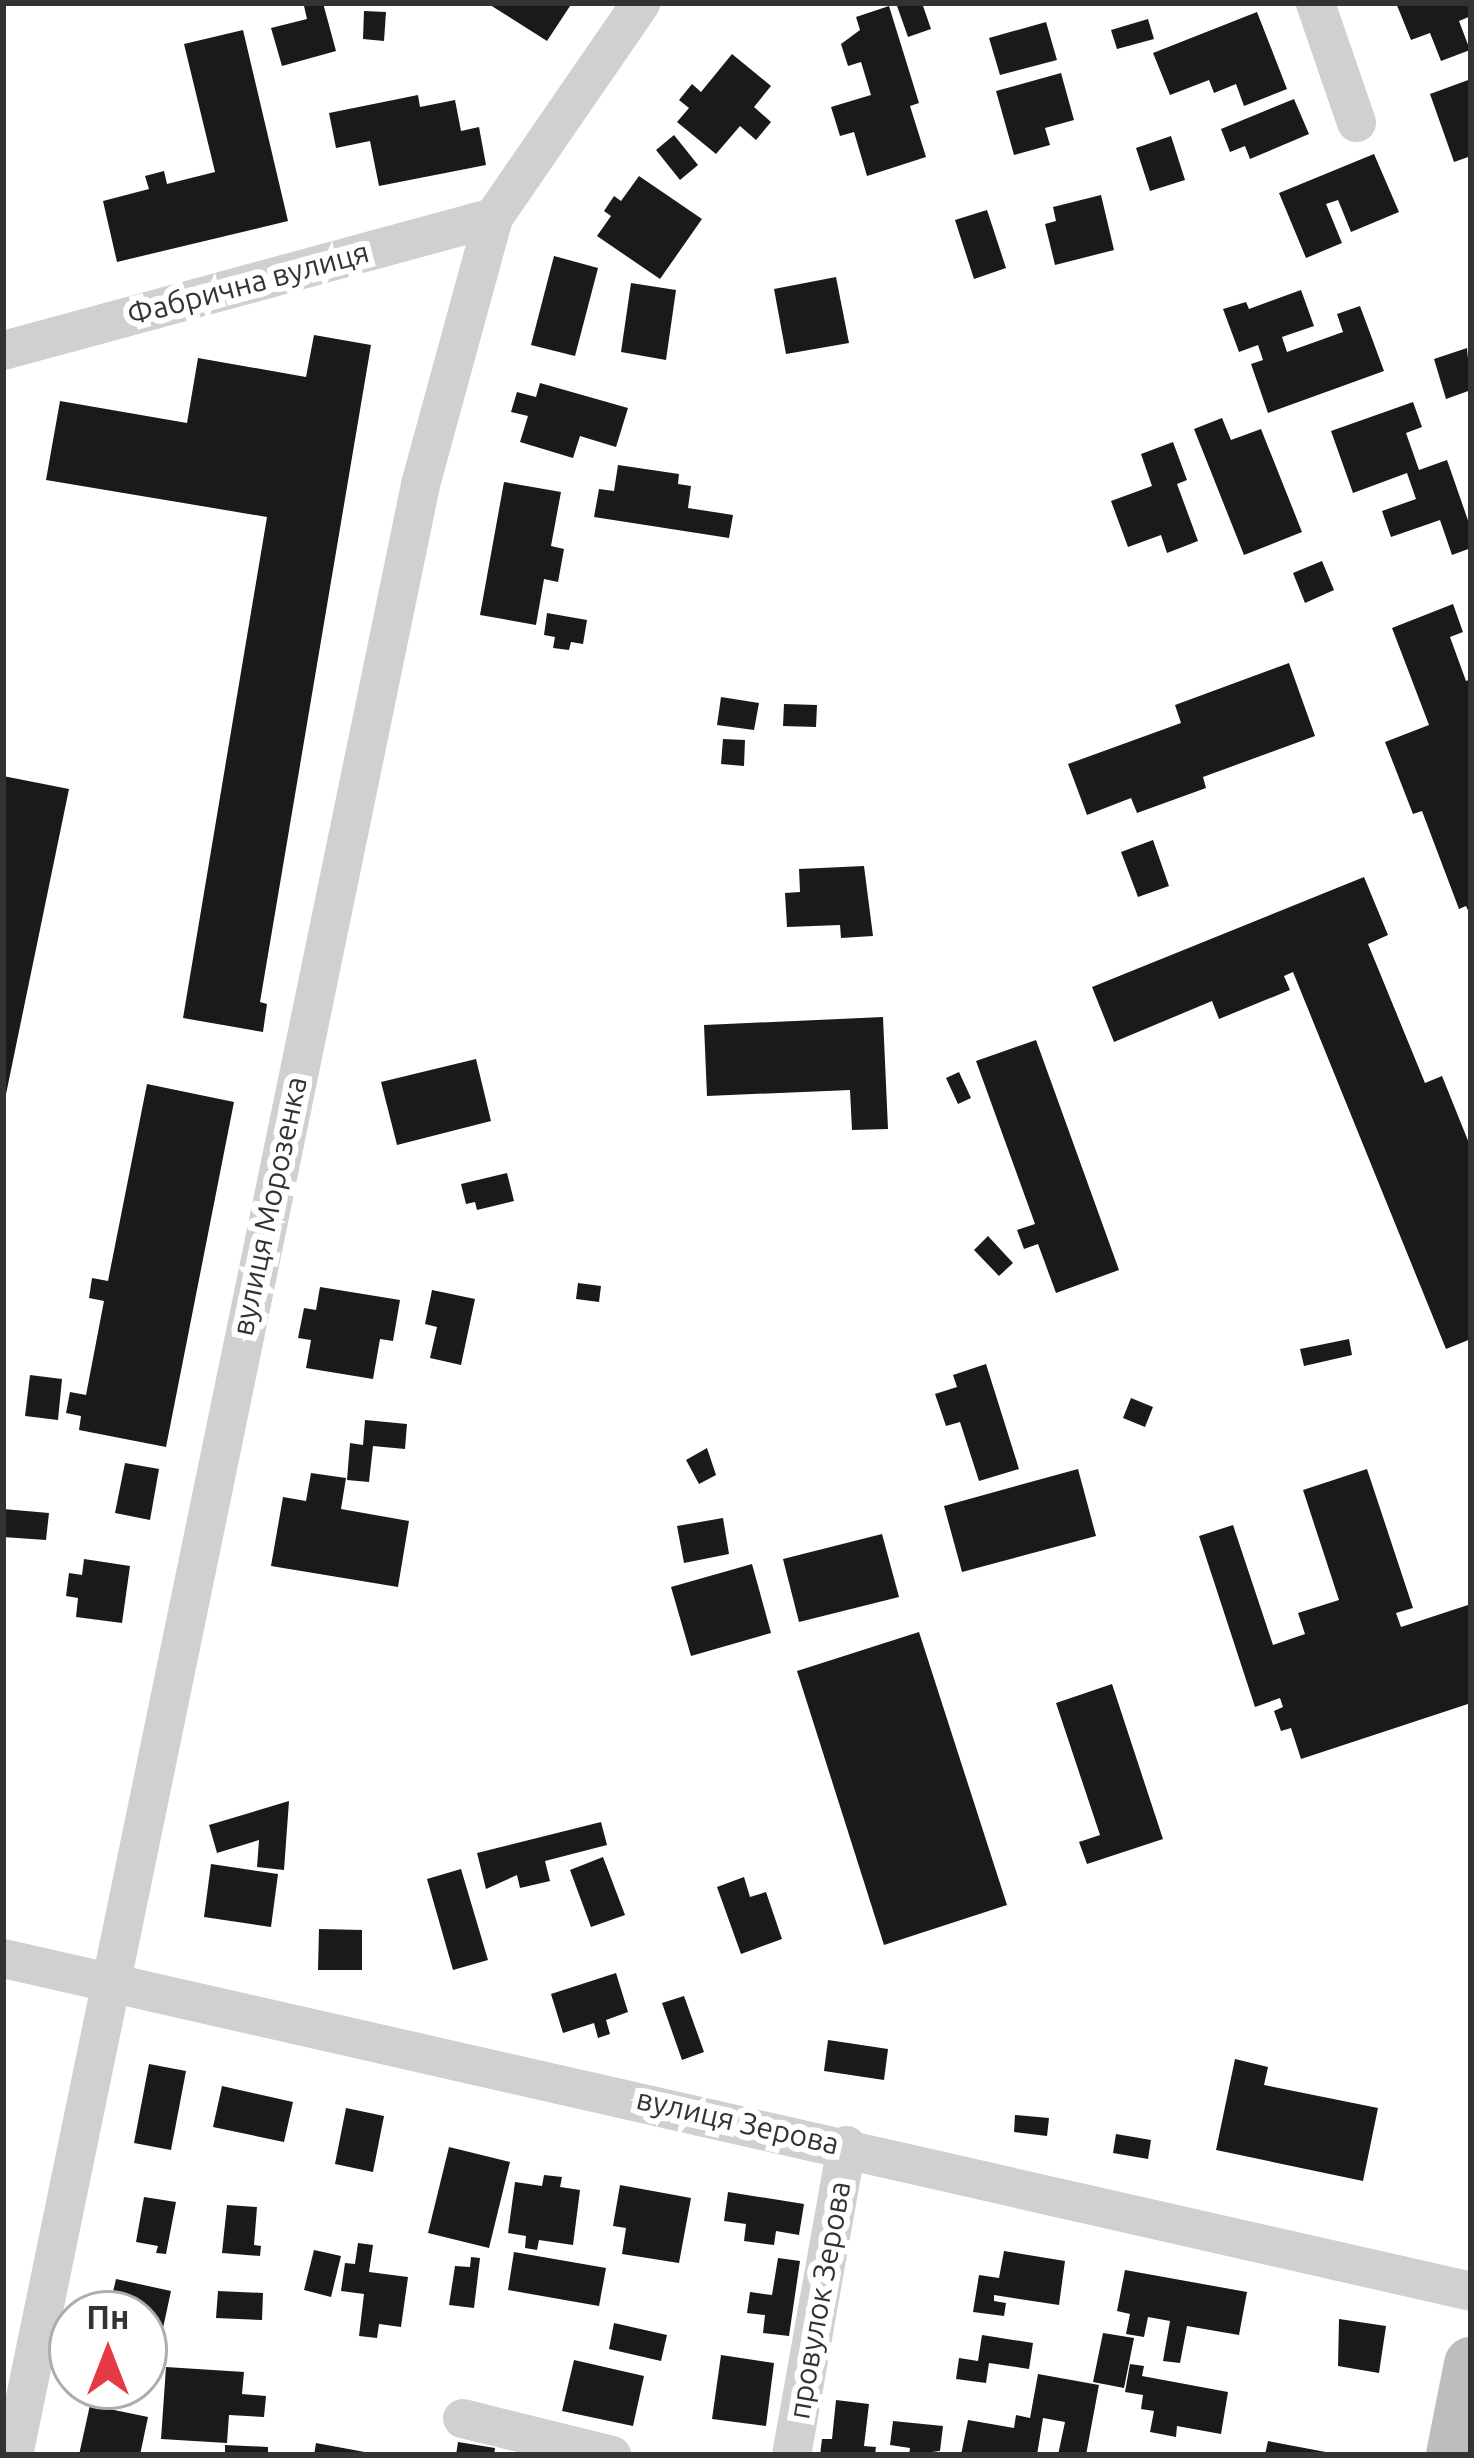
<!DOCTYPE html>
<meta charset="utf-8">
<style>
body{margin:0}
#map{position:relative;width:1474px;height:2458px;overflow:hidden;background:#fff;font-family:Ubuntu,sans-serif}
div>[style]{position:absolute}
.building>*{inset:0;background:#1a1a1a}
.street>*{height:39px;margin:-19.5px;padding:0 19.5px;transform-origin:19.5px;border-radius:19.5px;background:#d0d0d0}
.secondary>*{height:54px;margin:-27px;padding:0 27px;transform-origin:27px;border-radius:27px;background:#bdbdbd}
span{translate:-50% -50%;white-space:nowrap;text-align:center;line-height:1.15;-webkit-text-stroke:12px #fff;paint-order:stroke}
.street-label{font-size:30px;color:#333}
.frame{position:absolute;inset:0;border:6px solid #333;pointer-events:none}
.north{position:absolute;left:48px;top:2290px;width:120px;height:120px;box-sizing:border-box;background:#fff;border:3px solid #adadad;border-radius:50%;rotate:0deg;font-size:33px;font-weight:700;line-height:48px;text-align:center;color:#333}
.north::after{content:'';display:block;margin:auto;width:42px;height:54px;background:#e63946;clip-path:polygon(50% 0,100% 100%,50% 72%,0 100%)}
</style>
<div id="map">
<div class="building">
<i style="clip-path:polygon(323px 3px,336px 51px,282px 66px,271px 28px,307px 19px,304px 6px)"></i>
<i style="clip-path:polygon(487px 3px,572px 3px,547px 41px)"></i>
<i style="clip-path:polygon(896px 3px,922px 3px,931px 29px,908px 37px)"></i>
<i style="clip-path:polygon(1396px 3px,1471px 3px,1471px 16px,1459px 21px,1470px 50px,1441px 61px,1430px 33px,1411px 40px)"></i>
<i style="clip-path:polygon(889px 6px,919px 103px,910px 106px,926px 157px,867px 176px,854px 132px,840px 136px,831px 107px,871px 95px,861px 62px,848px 66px,841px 44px,860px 30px,856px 17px)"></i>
<i style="clip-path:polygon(364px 11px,386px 12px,384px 41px,363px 39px)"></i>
<i style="clip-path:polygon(1257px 12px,1287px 89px,1244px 106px,1236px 84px,1214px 93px,1209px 80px,1170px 95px,1153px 53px)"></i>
<i style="clip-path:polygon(1148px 19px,1154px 39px,1117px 49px,1111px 30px)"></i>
<i style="clip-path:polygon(1046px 22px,1057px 60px,1000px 75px,989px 38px)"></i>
<i style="clip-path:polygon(243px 30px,288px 221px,117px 262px,103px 201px,149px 189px,145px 176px,164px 171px,167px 184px,215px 172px,184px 44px)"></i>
<i style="clip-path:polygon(732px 54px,771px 86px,754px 107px,771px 122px,756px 140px,740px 126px,716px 154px,677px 122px,689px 108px,679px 100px,692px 84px,701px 92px)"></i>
<i style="clip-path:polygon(1061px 73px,1074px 120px,1045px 128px,1050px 145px,1014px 155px,996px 91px)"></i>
<i style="clip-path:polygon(1471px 79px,1471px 156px,1454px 162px,1430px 94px)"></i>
<i style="clip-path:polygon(418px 95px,420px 107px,455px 100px,461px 131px,479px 127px,486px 165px,379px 186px,370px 141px,336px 148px,329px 113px)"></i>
<i style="clip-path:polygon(1294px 99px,1309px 134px,1250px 159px,1245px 146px,1230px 152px,1221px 129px)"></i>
<i style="clip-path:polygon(674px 135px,698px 165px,680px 180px,656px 150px)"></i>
<i style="clip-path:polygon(1171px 136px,1185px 180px,1150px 191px,1136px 148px)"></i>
<i style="clip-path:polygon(1374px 154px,1399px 212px,1351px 232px,1338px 200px,1326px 204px,1342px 243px,1306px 258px,1279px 193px)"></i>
<i style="clip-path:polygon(639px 176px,702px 219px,660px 279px,597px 236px,611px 216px,604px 211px,614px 196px,621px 201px)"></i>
<i style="clip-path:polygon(1101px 195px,1114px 250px,1055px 265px,1045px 224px,1056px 221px,1053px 207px)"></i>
<i style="clip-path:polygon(987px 210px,1006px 268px,974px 279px,955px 220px)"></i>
<i style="clip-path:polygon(554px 256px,598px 268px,575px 356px,531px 345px)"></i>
<i style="clip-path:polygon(836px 277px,849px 343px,786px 354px,774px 289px)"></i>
<i style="clip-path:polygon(631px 283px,676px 290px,666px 360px,621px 352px)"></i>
<i style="clip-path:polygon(1301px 290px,1314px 326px,1282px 337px,1287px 352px,1343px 332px,1337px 314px,1360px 306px,1384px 371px,1268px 413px,1251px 364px,1263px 360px,1258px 345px,1239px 352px,1223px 309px,1246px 302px,1249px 309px)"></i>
<i style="clip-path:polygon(314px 335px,371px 345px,260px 1002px,267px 1004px,263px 1032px,183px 1018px,267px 517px,46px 480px,60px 401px,187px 423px,198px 358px,306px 377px)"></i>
<i style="clip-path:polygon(1467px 348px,1471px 390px,1446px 399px,1434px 359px)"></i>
<i style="clip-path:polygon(540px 383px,628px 408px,616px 447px,580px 436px,573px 458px,520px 442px,528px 416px,511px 412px,517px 392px,536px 397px)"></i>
<i style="clip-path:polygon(1413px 402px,1422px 427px,1406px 433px,1419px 470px,1447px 460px,1471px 529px,1471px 548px,1452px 555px,1440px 520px,1391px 537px,1382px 511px,1416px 499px,1407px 473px,1353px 493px,1331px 431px)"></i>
<i style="clip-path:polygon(1222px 418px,1231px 440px,1261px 429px,1302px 532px,1244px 555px,1194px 429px)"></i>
<i style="clip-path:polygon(1173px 442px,1187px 480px,1177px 484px,1198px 541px,1167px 553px,1161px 535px,1128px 547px,1111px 501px,1152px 486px,1141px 454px)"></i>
<i style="clip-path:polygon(618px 465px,679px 474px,678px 484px,691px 486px,688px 508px,733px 515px,729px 538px,594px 517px,599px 489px,614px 491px)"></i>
<i style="clip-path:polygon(504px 482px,561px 492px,551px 546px,564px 549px,558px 582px,544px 579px,536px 625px,480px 615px)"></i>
<i style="clip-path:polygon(1322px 561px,1334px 590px,1305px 603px,1293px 573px)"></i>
<i style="clip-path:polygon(1453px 604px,1463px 632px,1450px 637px,1466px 681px,1471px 679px,1471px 917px,1466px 906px,1459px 909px,1422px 811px,1413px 814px,1385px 742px,1429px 725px,1392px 628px)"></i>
<i style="clip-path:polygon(547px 613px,587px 620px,583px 644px,571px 642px,569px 650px,553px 648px,555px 637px,544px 635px)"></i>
<i style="clip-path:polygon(1289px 663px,1315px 736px,1203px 777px,1206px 788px,1137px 813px,1131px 798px,1087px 815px,1068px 764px,1181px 723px,1175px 705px)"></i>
<i style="clip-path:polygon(721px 697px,759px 703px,754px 730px,717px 725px)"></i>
<i style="clip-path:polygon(784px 704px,817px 705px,816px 727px,783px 726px)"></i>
<i style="clip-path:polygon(723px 739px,745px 740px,744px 766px,721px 764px)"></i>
<i style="clip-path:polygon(3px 776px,69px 789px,5px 1099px,3px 1099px)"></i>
<i style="clip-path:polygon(1153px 840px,1169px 886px,1138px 897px,1121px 852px)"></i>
<i style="clip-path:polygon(864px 866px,873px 936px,841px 938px,840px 925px,787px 927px,785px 893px,800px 892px,799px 869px)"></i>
<i style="clip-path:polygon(1364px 877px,1388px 935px,1368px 944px,1425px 1083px,1442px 1076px,1471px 1148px,1471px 1339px,1446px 1349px,1293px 972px,1284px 976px,1290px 990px,1219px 1019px,1212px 1001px,1114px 1042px,1092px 987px)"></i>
<i style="clip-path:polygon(883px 1017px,888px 1129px,852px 1130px,850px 1090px,707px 1096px,704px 1025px)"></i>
<i style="clip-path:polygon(1036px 1040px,1119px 1270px,1056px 1293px,1038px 1244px,1024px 1249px,1017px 1230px,1035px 1224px,976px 1061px)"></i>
<i style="clip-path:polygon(476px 1059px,491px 1121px,397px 1145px,381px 1082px)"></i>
<i style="clip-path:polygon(959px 1072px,971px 1098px,958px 1104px,946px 1078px)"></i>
<i style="clip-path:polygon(147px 1084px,234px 1102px,166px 1447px,79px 1430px,81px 1416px,66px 1413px,70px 1392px,86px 1395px,104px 1301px,89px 1298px,92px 1278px,108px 1281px)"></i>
<i style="clip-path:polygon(507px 1173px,514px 1201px,477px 1210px,475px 1202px,466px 1204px,461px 1184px)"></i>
<i style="clip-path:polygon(988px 1236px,1013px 1263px,999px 1276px,974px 1250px)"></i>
<i style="clip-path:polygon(578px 1283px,601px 1286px,599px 1302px,576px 1299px)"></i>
<i style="clip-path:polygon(320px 1287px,400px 1300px,393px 1341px,380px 1339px,373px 1379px,306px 1368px,311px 1340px,298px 1338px,304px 1308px,316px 1310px)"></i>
<i style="clip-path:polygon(432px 1290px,475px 1299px,461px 1365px,430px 1358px,437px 1327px,425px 1324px)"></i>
<i style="clip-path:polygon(1349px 1339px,1352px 1355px,1304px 1366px,1300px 1349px)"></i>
<i style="clip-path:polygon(986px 1364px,1019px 1469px,979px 1481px,960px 1422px,946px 1426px,935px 1394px,957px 1387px,953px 1375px)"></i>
<i style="clip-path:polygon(30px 1375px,62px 1379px,58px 1420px,25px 1416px)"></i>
<i style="clip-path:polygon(1131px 1398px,1153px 1407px,1145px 1427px,1123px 1418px)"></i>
<i style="clip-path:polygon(365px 1420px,407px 1424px,405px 1449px,373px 1446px,369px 1482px,347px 1480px,350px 1443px,363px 1445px)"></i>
<i style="clip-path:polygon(707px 1448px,716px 1475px,699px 1484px,686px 1460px)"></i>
<i style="clip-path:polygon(125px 1463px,159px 1469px,150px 1520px,115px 1513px)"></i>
<i style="clip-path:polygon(1078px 1469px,1096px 1536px,962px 1572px,944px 1506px)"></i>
<i style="clip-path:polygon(1367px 1469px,1413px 1608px,1396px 1613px,1401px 1627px,1471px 1604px,1471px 1703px,1301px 1759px,1291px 1728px,1281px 1731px,1274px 1711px,1283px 1707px,1280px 1698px,1255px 1707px,1199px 1536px,1233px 1525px,1273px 1645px,1305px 1634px,1298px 1613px,1339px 1600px,1303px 1490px)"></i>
<i style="clip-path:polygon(311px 1473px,346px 1478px,341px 1509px,409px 1521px,398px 1587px,271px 1566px,283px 1497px,306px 1501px)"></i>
<i style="clip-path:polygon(3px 1509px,49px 1513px,46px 1540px,3px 1537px)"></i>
<i style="clip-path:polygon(723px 1518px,729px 1554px,684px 1563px,677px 1526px)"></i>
<i style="clip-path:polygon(882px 1534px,899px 1597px,799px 1622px,783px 1559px)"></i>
<i style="clip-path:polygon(84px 1559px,130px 1566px,122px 1623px,76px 1617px,78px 1598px,66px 1596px,69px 1573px,82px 1575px)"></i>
<i style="clip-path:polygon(752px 1564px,771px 1633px,691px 1656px,671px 1587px)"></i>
<i style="clip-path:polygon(919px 1632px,1007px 1905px,884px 1945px,797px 1671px)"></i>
<i style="clip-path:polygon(1112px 1684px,1163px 1839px,1087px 1864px,1079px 1842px,1100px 1835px,1056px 1703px)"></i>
<i style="clip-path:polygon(289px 1801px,284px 1870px,257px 1867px,259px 1840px,217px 1853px,209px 1825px)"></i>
<i style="clip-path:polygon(601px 1822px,607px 1845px,545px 1861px,550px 1881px,520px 1888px,517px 1875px,486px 1889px,477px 1853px)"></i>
<i style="clip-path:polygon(603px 1857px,625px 1915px,591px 1927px,570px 1870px)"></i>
<i style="clip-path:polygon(211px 1864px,278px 1874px,271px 1927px,204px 1917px)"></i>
<i style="clip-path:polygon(461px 1869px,488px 1960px,453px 1970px,427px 1879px)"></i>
<i style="clip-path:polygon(744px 1877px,750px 1897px,766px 1892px,782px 1939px,741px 1954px,717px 1887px)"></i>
<i style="clip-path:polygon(319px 1929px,362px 1930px,362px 1970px,318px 1970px)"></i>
<i style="clip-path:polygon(616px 1973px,628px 2012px,606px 2020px,610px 2034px,598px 2038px,594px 2023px,563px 2033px,551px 1994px)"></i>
<i style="clip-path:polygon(684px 1996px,704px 2052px,682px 2060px,662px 2003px)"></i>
<i style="clip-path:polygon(828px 2040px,888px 2049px,884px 2080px,824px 2071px)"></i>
<i style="clip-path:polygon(1235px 2059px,1268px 2067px,1264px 2085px,1378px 2108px,1363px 2181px,1216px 2150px)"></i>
<i style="clip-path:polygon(149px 2064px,186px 2071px,171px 2150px,134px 2143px)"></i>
<i style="clip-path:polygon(222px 2086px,293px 2102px,284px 2142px,213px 2127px)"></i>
<i style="clip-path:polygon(346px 2108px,384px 2116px,373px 2172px,335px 2164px)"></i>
<i style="clip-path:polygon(1015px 2115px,1049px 2118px,1047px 2136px,1014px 2132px)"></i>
<i style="clip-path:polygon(1116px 2134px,1151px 2140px,1148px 2159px,1113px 2153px)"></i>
<i style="clip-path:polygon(449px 2147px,510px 2162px,489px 2248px,428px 2233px)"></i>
<i style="clip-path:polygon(544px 2175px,562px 2177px,560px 2187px,580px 2190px,573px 2245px,539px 2240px,537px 2250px,525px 2248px,526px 2236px,508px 2233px,515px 2182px,542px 2186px)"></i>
<i style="clip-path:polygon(620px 2185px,691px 2198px,679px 2263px,622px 2254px,626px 2228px,613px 2226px)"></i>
<i style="clip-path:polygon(728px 2192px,804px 2204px,799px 2235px,776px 2231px,774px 2245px,744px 2241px,746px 2224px,724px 2221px)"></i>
<i style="clip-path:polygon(144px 2197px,176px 2202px,166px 2254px,156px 2253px,158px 2246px,136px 2242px)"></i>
<i style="clip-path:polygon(227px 2205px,257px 2207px,254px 2245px,261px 2246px,260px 2256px,222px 2253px)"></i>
<i style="clip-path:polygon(358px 2243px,373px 2245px,369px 2272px,408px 2277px,401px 2327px,379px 2324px,377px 2338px,359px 2336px,364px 2294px,341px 2291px,345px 2263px,355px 2264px)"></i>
<i style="clip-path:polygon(314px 2250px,341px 2256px,331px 2297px,304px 2290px)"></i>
<i style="clip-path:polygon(1004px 2251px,1065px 2261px,1059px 2305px,994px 2295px,994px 2301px,1006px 2303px,1004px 2316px,973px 2312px,979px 2275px,999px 2278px)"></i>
<i style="clip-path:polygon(514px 2252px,606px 2268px,599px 2306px,508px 2290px)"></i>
<i style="clip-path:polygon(471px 2257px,480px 2258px,474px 2308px,449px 2305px,455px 2266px,470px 2267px)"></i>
<i style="clip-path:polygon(778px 2258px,800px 2261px,789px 2336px,763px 2333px,765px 2315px,747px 2313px,750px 2292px,772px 2295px)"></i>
<i style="clip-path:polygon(1125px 2270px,1247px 2292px,1239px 2335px,1187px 2326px,1180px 2363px,1163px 2361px,1170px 2321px,1148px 2317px,1144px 2337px,1126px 2334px,1130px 2314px,1117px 2311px)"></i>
<i style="clip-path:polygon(116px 2279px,171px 2291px,151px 2384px,144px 2383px,144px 2314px,108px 2314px)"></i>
<i style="clip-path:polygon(218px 2291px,263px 2293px,262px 2320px,216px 2318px)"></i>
<i style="clip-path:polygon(1339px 2319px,1386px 2326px,1379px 2373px,1338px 2366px)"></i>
<i style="clip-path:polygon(614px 2323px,667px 2335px,661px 2361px,609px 2349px)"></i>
<i style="clip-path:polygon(1103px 2333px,1134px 2338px,1124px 2388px,1093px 2382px)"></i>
<i style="clip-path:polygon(982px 2335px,1033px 2343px,1029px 2369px,989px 2363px,986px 2383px,956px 2379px,959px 2358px,978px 2361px)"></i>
<i style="clip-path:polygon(721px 2355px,774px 2363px,766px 2426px,712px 2419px)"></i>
<i style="clip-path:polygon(574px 2360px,644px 2376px,633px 2426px,562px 2411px)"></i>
<i style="clip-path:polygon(1130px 2364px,1144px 2366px,1142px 2376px,1228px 2392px,1221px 2434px,1177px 2426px,1176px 2437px,1150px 2432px,1154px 2411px,1141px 2409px,1143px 2395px,1125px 2392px)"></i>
<i style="clip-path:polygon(166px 2367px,244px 2372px,242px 2394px,266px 2396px,264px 2417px,229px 2415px,227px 2443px,161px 2439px)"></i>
<i style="clip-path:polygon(1038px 2374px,1099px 2385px,1086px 2455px,1058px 2455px,1065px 2422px,1043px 2418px,1037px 2455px,961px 2455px,968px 2420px,1014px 2428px,1016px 2415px,1030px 2418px)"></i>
<i style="clip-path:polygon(836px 2400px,869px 2404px,864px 2446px,876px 2447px,875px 2455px,820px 2455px,822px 2439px,832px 2439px)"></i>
<i style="clip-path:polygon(90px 2405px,148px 2417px,140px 2455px,79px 2455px)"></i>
<i style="clip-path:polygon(893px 2421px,943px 2426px,940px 2451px,909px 2455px,910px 2448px,890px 2445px)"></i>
<i style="clip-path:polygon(1268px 2441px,1331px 2453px,1330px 2455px,1265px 2455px)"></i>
<i style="clip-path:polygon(458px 2442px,495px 2448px,494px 2455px,456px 2455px)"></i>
<i style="clip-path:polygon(316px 2443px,370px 2453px,370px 2455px,314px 2455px)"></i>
<i style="clip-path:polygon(225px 2445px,268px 2447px,268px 2455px,225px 2455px)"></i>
</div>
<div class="street">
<i style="left:1315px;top:3px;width:126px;rotate:71deg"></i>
<i style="left:3px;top:350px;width:508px;rotate:-15.19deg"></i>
<i style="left:3px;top:1958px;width:1505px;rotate:12.78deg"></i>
<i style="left:462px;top:2418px;width:154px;rotate:13.9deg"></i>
<i style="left:13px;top:2455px;width:2013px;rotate:-78.33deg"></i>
<i style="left:420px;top:484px;width:277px;rotate:-74.7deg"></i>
<i style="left:493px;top:217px;width:260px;rotate:-55.5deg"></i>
<i style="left:791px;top:2455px;width:315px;rotate:-79.9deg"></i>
</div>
<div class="secondary">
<i style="left:1453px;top:2455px;width:93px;rotate:-78.8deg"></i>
</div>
<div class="street-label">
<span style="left:248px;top:283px;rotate:-15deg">Фабрична вулиця</span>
<span style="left:269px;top:1206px;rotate:-78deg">вулиця Морозенка</span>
<span style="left:738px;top:2121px;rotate:13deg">вулиця Зерова</span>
<span style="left:819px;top:2300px;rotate:-80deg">провулок Зерова</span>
</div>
<div class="frame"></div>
<div class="north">Пн</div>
</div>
